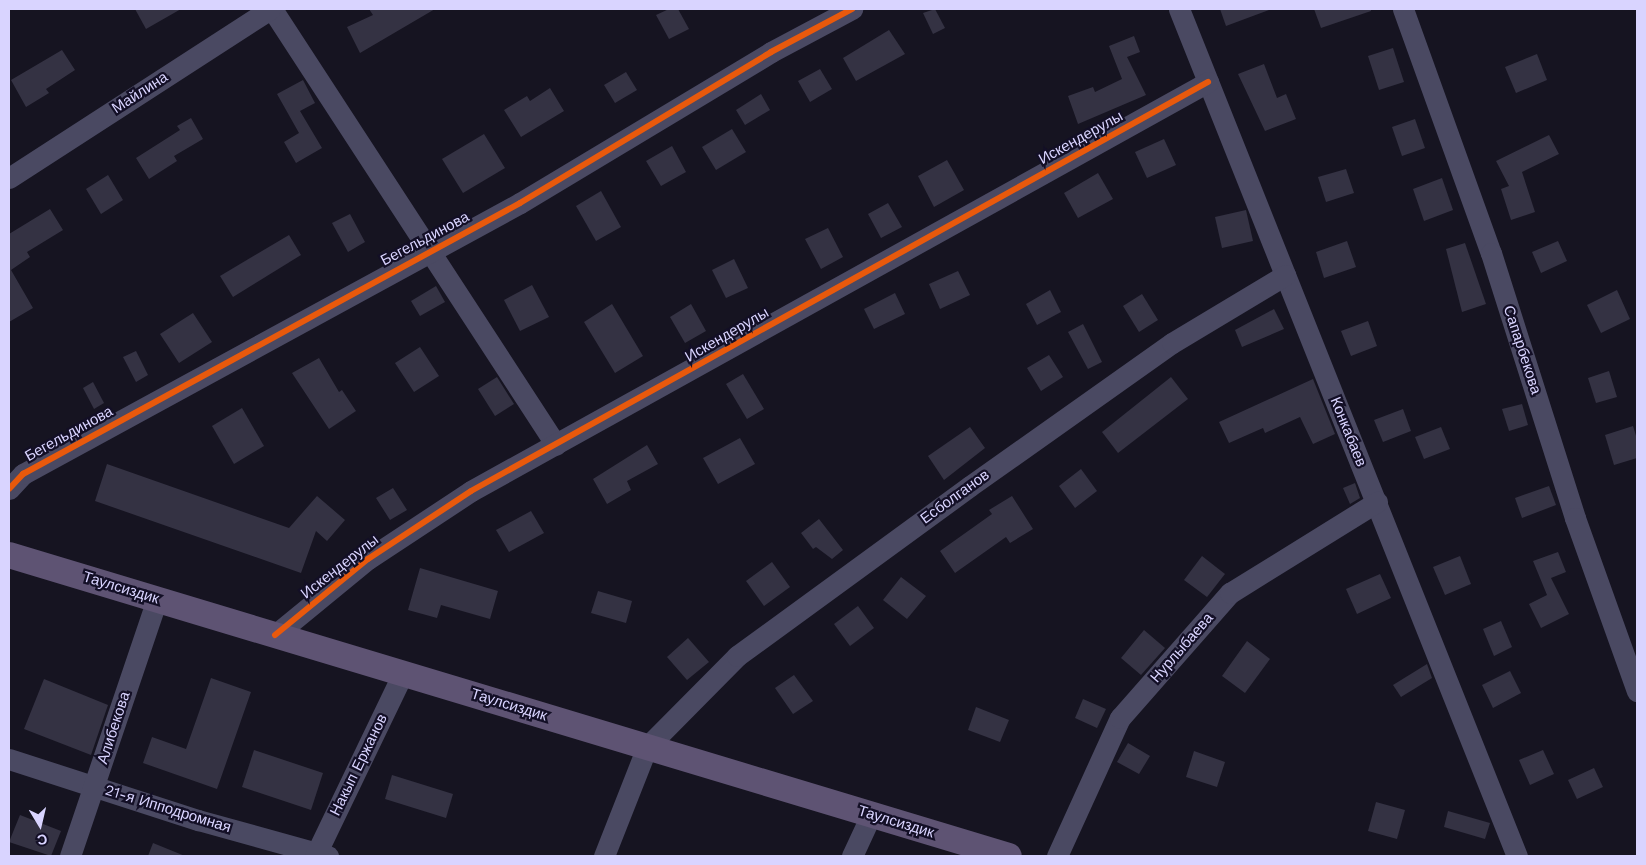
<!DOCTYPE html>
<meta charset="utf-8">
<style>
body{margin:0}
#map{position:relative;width:1646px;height:865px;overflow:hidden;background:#161421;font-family:"Work Sans",sans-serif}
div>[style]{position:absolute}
.building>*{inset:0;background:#343243}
.minor>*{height:21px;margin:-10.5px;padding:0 10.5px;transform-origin:10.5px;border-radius:10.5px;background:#4a4962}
.major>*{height:26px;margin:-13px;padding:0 13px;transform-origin:13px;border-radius:13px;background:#5e5373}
.cycleway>*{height:6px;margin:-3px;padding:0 3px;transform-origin:3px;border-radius:3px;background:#e8590c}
span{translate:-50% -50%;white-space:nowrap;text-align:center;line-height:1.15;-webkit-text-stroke:4.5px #130f26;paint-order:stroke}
.street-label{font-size:15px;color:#d9d4ff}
.frame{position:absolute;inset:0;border:10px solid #d9d4ff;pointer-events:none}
.north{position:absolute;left:15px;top:800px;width:50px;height:50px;-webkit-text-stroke:4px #130f26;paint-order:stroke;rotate:171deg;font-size:14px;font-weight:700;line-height:20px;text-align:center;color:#d9d4ff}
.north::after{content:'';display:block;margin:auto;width:18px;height:22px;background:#d9d4ff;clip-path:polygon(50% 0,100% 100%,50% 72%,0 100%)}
</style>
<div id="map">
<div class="building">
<i style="clip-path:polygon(135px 9px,181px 9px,146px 29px)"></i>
<i style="clip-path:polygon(369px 9px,435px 9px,360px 53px,347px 27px,373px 15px)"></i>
<i style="clip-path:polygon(669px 9px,678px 9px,689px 29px,669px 39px,656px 15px)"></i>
<i style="clip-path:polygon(935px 9px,945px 28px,933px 34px,923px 13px)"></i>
<i style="clip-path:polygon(1220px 9px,1269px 9px,1269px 10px,1226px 26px)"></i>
<i style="clip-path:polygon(1314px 9px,1371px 9px,1371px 11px,1321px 28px)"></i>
<i style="clip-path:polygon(889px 30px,905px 54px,856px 81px,843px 58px)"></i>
<i style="clip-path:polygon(1134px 36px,1140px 52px,1127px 57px,1146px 95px,1078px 124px,1068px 96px,1093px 87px,1095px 92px,1122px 79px,1109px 46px)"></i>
<i style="clip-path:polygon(1393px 48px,1404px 82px,1379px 90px,1368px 56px)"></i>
<i style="clip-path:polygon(62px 50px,75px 70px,46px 89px,49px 93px,26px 107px,11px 80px)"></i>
<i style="clip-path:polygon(1537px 54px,1547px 80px,1516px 93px,1505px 67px)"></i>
<i style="clip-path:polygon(1264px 64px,1277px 98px,1286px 94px,1296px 119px,1265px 131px,1238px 74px)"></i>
<i style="clip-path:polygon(820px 69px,832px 89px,810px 102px,798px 81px)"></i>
<i style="clip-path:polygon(626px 72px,637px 90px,615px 103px,604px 85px)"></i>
<i style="clip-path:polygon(303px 80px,315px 103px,300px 111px,322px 148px,296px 163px,284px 142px,299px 133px,277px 94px)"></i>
<i style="clip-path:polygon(550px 88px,564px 111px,521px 137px,504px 110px,527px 96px,530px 101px)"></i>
<i style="clip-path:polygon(761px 94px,770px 110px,745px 125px,736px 110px)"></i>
<i style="clip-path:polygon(191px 118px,203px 139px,174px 156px,177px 161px,149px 179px,136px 158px,180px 130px,177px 126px)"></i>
<i style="clip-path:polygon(1415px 119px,1425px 148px,1402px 156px,1392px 127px)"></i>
<i style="clip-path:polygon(732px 129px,746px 152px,716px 170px,702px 147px)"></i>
<i style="clip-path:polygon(484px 134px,505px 168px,463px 193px,442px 159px)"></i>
<i style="clip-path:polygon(1549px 135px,1559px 154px,1522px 172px,1535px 212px,1511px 220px,1501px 189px,1509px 186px,1496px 161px)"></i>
<i style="clip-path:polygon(1164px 139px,1176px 165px,1147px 178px,1135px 152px)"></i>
<i style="clip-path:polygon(672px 146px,686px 172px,661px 186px,646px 161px)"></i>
<i style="clip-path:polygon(947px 160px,964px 190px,934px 207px,918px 176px)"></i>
<i style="clip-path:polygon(1346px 169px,1354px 193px,1326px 202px,1318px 177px)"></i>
<i style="clip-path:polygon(1098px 173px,1113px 199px,1078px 218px,1064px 193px)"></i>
<i style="clip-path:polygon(108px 175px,123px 200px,101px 214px,86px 189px)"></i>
<i style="clip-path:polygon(1442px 178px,1453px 210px,1424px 221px,1413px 189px)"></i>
<i style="clip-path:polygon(601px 191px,621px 227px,596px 241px,576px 206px)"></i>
<i style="clip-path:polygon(888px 203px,902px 227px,881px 238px,868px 214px)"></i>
<i style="clip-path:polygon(50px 209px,63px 230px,27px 252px,30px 257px,11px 270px,33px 308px,9px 322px,9px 234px)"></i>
<i style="clip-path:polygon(1246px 210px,1253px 241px,1222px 248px,1215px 217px)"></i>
<i style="clip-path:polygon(350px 214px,365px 242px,348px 252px,332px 223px)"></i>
<i style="clip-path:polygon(828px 228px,843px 257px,821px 269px,805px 239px)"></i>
<i style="clip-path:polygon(289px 235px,301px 255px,233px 297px,220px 276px)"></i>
<i style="clip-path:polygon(1347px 241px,1356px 267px,1324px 278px,1316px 252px)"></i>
<i style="clip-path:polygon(1558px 241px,1567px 261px,1541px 273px,1532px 252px)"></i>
<i style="clip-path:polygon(1465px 243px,1486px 304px,1462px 312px,1446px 249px)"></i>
<i style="clip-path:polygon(734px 259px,748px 288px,726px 298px,712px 270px)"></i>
<i style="clip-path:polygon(958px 271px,970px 295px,940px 309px,929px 284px)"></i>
<i style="clip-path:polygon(532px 285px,549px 317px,520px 331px,504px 300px)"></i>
<i style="clip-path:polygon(436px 286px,445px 302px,420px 316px,411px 301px)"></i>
<i style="clip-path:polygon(1050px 290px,1061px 312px,1037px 325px,1026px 304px)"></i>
<i style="clip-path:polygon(1617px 290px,1630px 319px,1601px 333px,1587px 305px)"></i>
<i style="clip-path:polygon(895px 293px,905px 314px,874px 329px,864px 309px)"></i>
<i style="clip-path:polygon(1142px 294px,1158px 320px,1139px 332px,1123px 306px)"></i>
<i style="clip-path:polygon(612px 304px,643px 356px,615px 373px,584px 322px)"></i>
<i style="clip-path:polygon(691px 304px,706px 331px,685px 343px,670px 317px)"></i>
<i style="clip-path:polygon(1274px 309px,1284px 329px,1242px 347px,1235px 330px)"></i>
<i style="clip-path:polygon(193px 313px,212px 342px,179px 363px,160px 334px)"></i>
<i style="clip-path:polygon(1368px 321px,1377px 346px,1351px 356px,1341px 331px)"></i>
<i style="clip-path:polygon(1083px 324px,1102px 362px,1088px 369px,1068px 332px)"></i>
<i style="clip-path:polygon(420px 347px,439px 376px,414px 392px,395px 363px)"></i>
<i style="clip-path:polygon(136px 351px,148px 375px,136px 382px,123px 357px)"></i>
<i style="clip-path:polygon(1049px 355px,1063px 377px,1041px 391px,1027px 368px)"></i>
<i style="clip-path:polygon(319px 358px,339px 392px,342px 390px,356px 411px,329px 429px,292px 373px)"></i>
<i style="clip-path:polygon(1609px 371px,1617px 397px,1596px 403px,1588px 378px)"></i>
<i style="clip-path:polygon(743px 374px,764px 409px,747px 419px,726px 384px)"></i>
<i style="clip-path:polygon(497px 377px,514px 404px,495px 416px,478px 389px)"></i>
<i style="clip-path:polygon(1171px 377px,1188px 399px,1118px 453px,1102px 432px)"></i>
<i style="clip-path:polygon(1313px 379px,1335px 434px,1313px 444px,1300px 417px,1265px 433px,1263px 428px,1229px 443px,1219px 422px)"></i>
<i style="clip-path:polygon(93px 382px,104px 403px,94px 409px,83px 388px)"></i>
<i style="clip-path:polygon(1522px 404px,1528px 425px,1509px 431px,1502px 409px)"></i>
<i style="clip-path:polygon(242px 408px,264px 446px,234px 464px,212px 426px)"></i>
<i style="clip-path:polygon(1403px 409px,1411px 431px,1383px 442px,1374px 420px)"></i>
<i style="clip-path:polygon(1633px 426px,1637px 439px,1637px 458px,1614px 465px,1605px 435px)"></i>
<i style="clip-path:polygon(970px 427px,985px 448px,944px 480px,928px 456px)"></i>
<i style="clip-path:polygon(1441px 427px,1450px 449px,1424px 459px,1415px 437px)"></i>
<i style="clip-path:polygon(740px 438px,755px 464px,718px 484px,703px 458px)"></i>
<i style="clip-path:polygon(647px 445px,658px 464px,627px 481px,631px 490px,607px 504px,593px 479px)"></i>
<i style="clip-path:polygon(107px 464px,289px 528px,317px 496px,345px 520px,327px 541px,316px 531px,301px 573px,95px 501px)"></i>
<i style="clip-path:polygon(1081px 469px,1097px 491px,1075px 508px,1059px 486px)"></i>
<i style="clip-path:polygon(1355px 483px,1360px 498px,1350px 504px,1343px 488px)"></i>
<i style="clip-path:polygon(1549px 486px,1556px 505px,1522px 518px,1515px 498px)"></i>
<i style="clip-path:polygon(393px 488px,407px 510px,390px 520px,376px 498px)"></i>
<i style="clip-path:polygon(1012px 496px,1033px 529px,1010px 543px,1006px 537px,955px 573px,940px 551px,992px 514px,989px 510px)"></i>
<i style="clip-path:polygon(531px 511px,544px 533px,509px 552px,496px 530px)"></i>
<i style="clip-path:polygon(819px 519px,843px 550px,832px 559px,816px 547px,813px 549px,801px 533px)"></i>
<i style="clip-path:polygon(1558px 552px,1566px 572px,1551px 578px,1569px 614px,1541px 628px,1529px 604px,1547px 595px,1533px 561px)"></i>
<i style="clip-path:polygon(1202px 556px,1225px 574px,1207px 597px,1184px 580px)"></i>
<i style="clip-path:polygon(1460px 556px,1471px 584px,1445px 595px,1433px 567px)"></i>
<i style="clip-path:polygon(772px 562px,790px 587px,764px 606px,746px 581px)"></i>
<i style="clip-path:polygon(420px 568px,498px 591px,490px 619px,441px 605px,437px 618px,408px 610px)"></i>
<i style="clip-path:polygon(1380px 574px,1391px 598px,1357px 614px,1346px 589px)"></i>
<i style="clip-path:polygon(901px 577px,926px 596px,907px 619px,883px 600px)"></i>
<i style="clip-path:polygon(598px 591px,632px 601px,626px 623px,591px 613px)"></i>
<i style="clip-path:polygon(858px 606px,874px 628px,850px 646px,834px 624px)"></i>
<i style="clip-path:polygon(1501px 621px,1512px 647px,1494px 656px,1483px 629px)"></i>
<i style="clip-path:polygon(1144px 630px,1165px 648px,1141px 675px,1121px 658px)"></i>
<i style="clip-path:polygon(688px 638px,709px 662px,687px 680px,667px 657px)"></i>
<i style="clip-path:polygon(1247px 641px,1270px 659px,1245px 693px,1222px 676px)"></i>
<i style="clip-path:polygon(1427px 664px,1432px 678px,1401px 697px,1393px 685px)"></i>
<i style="clip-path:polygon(1510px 671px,1521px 693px,1493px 708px,1482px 685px)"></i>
<i style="clip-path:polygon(794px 675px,813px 701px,793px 714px,775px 688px)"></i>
<i style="clip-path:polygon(211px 678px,251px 692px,217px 789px,143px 763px,152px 737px,186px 749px)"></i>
<i style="clip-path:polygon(44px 679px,108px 705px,91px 755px,24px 729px)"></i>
<i style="clip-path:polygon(1083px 699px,1106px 709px,1097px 728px,1075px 718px)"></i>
<i style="clip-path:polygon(976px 707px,1009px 720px,1000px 742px,968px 730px)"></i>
<i style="clip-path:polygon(1128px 743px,1150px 756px,1139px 774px,1117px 762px)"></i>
<i style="clip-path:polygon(254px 750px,323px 773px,311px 810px,242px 787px)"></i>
<i style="clip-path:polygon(1543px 750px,1554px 774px,1530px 785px,1519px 760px)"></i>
<i style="clip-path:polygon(1194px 751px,1225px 762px,1217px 787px,1186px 777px)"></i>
<i style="clip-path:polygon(1594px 768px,1603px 787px,1577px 799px,1568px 780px)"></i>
<i style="clip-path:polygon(392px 775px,453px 794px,446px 818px,385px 799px)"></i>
<i style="clip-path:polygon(1376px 802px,1405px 810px,1397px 839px,1368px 831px)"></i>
<i style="clip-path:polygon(1448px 811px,1490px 823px,1485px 839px,1444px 827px)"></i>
<i style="clip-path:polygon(20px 815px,61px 831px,51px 856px,9px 842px)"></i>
<i style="clip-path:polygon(153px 843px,185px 856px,148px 856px)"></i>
</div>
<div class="minor">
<i style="left:272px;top:9px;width:520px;rotate:56.92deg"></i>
<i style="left:1179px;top:9px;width:912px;rotate:68.25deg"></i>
<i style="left:1403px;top:9px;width:259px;rotate:70.2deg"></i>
<i style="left:1491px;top:253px;width:278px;rotate:72.4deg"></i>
<i style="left:1575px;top:518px;width:184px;rotate:70.3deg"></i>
<i style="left:9px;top:178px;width:311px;rotate:-32.9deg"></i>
<i style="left:9px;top:489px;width:21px;rotate:-47deg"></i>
<i style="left:23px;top:474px;width:566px;rotate:-28.6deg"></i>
<i style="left:520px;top:203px;width:293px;rotate:-31deg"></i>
<i style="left:771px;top:52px;width:92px;rotate:-28deg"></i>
<i style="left:275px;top:635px;width:120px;rotate:-39.3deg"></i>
<i style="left:368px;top:559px;width:123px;rotate:-33.4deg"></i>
<i style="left:471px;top:491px;width:843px;rotate:-29.03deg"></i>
<i style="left:9px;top:759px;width:199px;rotate:17.9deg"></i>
<i style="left:198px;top:820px;width:135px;rotate:15.5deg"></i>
<i style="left:70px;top:856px;width:271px;rotate:-71.3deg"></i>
<i style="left:315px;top:856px;width:203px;rotate:-64.3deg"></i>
<i style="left:604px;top:856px;width:117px;rotate:-68.5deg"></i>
<i style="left:647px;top:747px;width:128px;rotate:-45.3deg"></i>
<i style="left:737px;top:656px;width:288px;rotate:-36.1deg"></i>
<i style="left:970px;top:486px;width:247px;rotate:-35.3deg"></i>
<i style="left:1172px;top:343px;width:132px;rotate:-31deg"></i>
<i style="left:852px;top:856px;width:45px;rotate:-65.1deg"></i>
<i style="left:1057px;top:856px;width:152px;rotate:-65.5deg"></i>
<i style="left:1120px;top:718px;width:167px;rotate:-48.7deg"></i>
<i style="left:1230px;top:593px;width:173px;rotate:-31.8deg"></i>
</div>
<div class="major">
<i style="left:9px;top:555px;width:1044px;rotate:16.75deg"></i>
</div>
<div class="cycleway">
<i style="left:9px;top:489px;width:21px;rotate:-47deg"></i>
<i style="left:23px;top:474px;width:566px;rotate:-28.6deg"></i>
<i style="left:520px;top:203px;width:293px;rotate:-31deg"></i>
<i style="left:771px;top:52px;width:92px;rotate:-28deg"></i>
<i style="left:275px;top:635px;width:120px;rotate:-39.3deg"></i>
<i style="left:368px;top:559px;width:123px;rotate:-33.4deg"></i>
<i style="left:471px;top:491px;width:843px;rotate:-29.03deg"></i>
</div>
<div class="street-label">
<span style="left:140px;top:93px;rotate:-33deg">Майлина</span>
<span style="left:1081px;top:138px;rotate:-29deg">Искендерулы</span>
<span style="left:425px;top:239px;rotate:-28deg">Бегельдинова</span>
<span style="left:727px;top:335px;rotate:-30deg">Искендерулы</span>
<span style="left:1522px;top:350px;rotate:72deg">Сапарбекова</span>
<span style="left:1348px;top:432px;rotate:68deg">Конкабаев</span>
<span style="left:69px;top:434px;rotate:-29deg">Бегельдинова</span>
<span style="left:955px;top:497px;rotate:-36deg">Есболганов</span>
<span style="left:340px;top:567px;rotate:-38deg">Искендерулы</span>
<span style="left:121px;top:588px;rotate:17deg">Таулсиздик</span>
<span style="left:1182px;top:648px;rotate:-49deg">Нурлыбаева</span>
<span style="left:509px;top:705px;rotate:17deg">Таулсиздик</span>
<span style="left:114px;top:728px;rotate:-72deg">Алибекова</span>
<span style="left:359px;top:765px;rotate:-64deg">Накып Ержанов</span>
<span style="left:168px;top:809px;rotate:17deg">21-я Ипподромная</span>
<span style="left:896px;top:822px;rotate:17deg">Таулсиздик</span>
</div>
<div class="frame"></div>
<div class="north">С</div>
</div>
